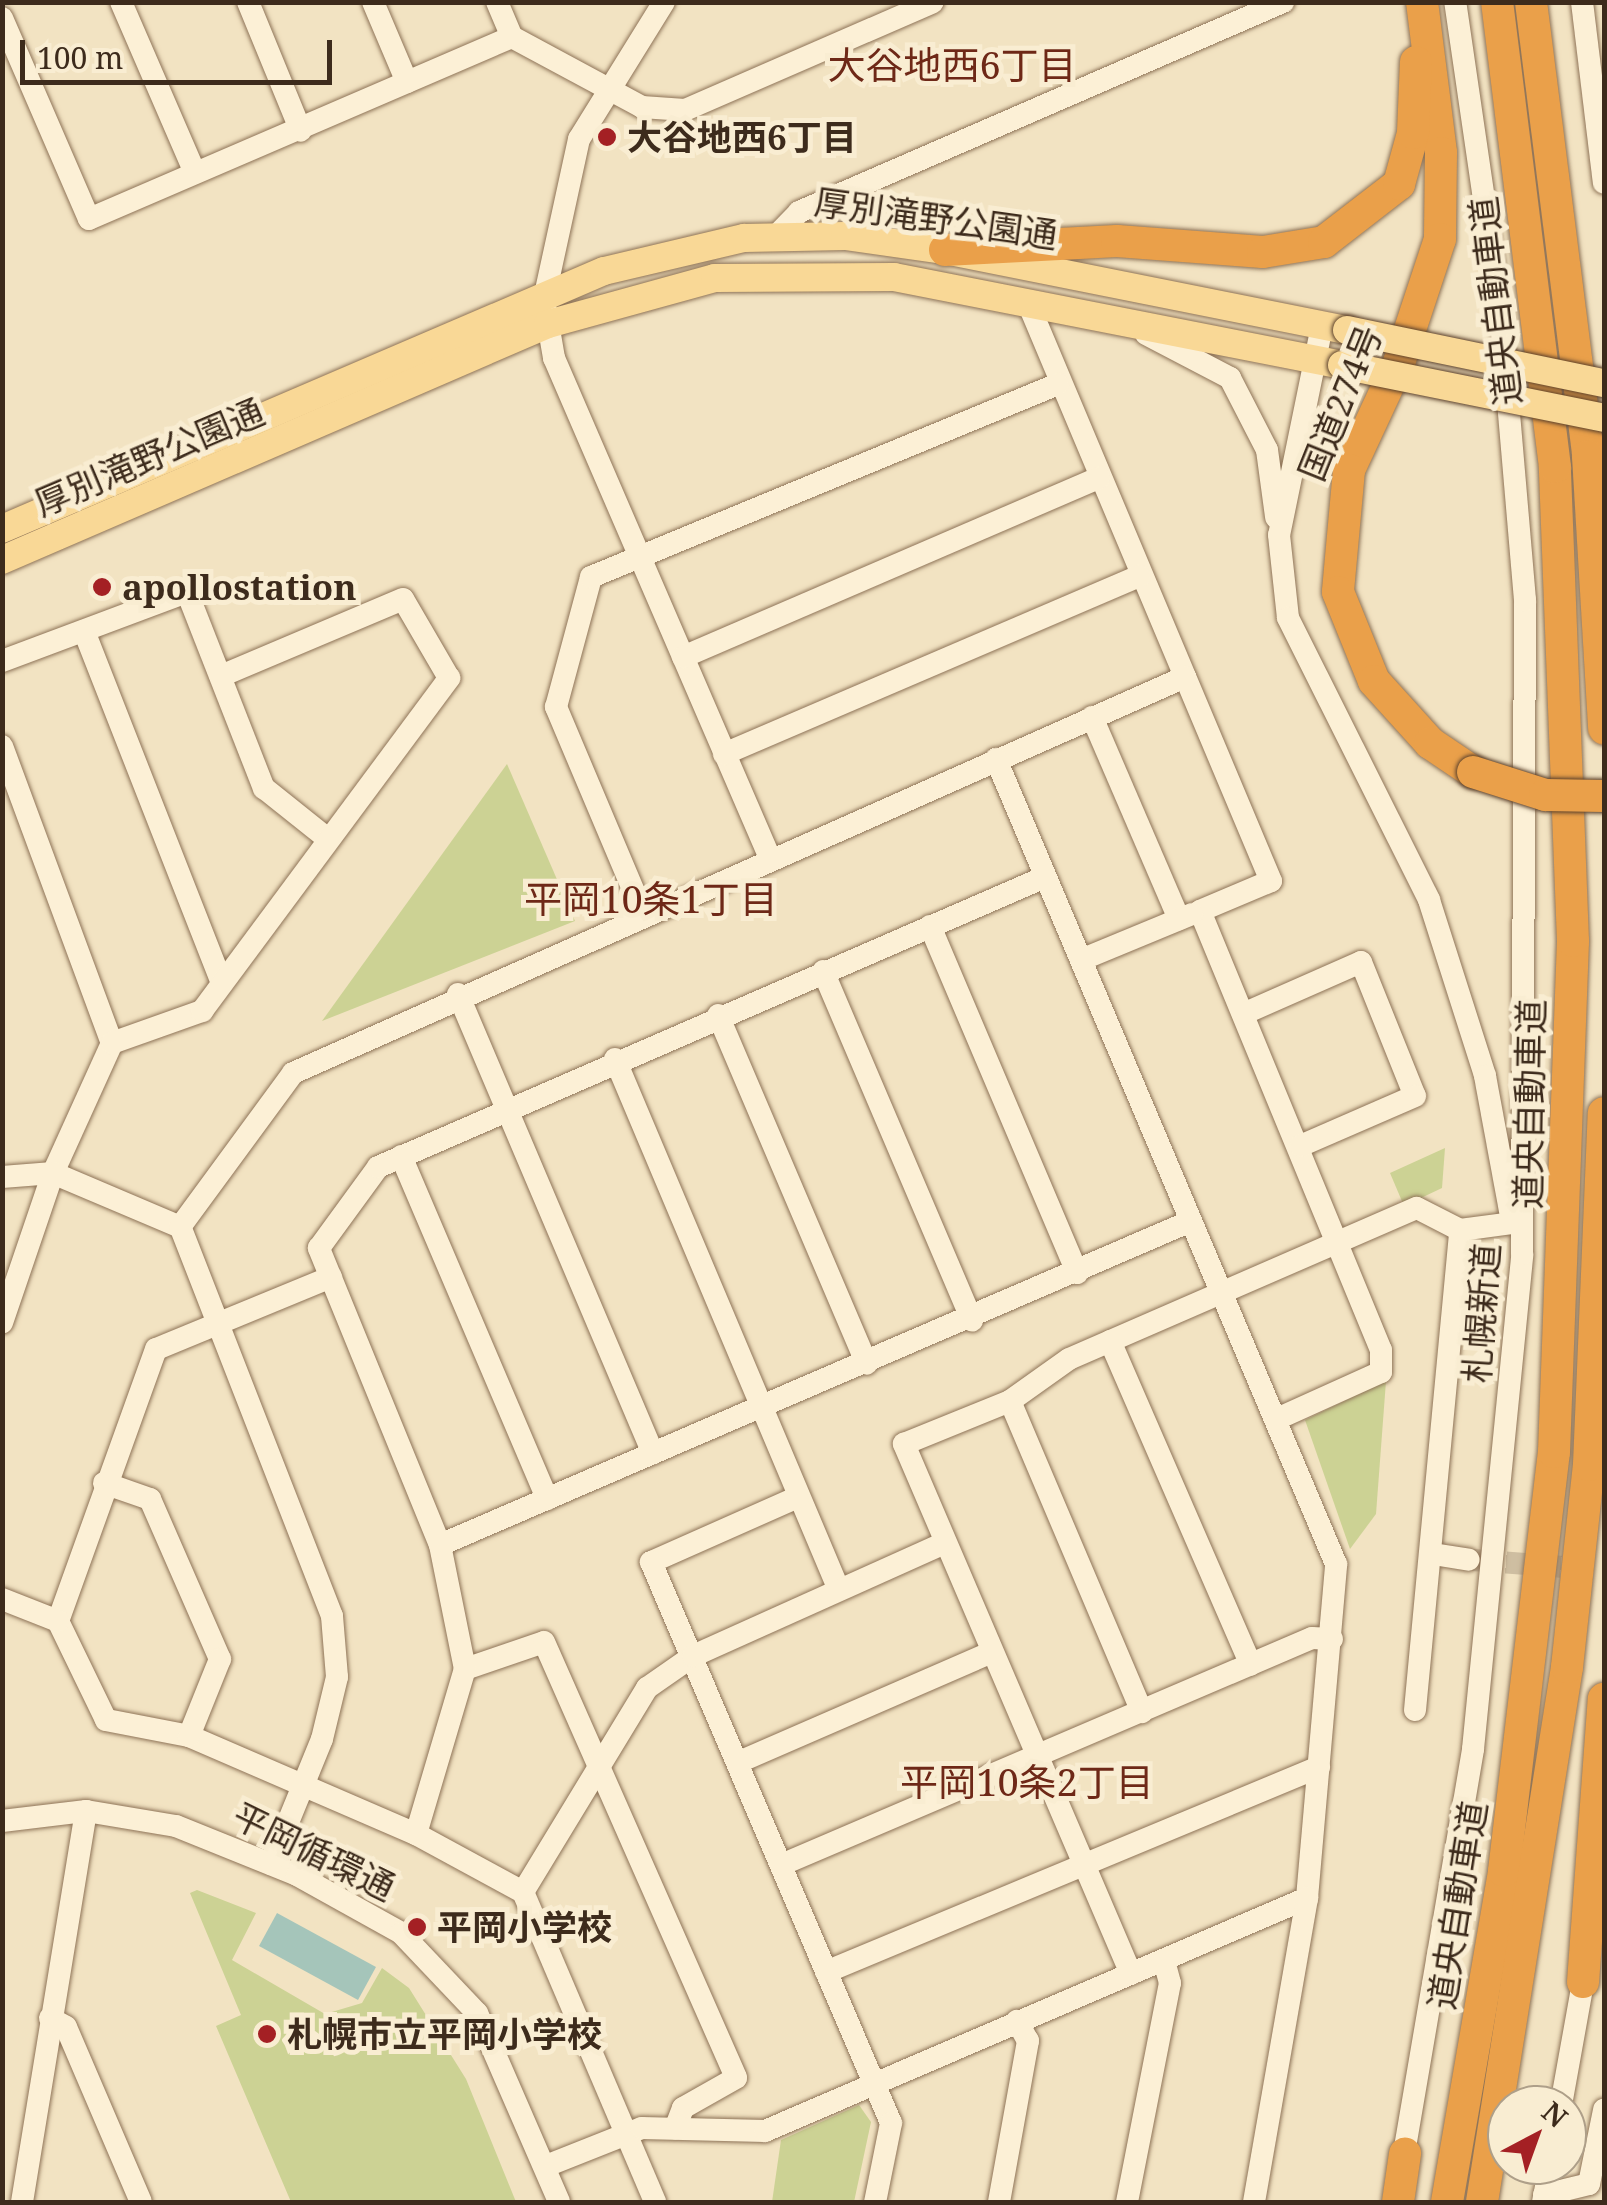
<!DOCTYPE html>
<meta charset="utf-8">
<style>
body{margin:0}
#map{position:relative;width:1607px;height:2205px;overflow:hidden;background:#f2e3c2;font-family:"Noto Serif","Noto Sans JP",serif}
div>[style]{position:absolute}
.green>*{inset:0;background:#ccd294}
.water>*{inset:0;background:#a5c5ba}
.minor-tunnel>*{height:22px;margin-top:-11px;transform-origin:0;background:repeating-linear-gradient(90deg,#cebea1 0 22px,transparent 0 33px)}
.roads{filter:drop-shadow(0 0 2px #8e7357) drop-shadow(0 0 2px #8e7357)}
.minor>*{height:22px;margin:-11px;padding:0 11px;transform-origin:11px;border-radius:11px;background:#fcf0d6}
.major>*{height:28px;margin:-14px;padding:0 14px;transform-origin:14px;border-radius:14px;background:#f9d896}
.highway>*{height:32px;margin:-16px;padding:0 16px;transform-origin:16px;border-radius:16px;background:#eaa04a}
.bridges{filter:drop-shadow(0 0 2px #5c412b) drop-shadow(0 0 2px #5c412b)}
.major-bridge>*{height:28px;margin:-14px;padding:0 14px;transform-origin:14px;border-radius:14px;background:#f9d896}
.highway-bridge>*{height:32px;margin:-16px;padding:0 16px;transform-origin:16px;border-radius:16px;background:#eaa04a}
.dots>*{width:28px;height:28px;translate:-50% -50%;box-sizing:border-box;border:5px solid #f9edd2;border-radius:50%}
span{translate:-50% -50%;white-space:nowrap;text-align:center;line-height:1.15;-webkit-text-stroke:10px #f9edd2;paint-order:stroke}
.poi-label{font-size:35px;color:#3d2b1c;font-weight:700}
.left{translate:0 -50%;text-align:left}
.street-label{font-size:35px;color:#3d2b1c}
.neighbourhood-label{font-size:38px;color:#6e2817}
.frame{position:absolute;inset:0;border:5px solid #3d2b1c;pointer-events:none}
.north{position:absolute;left:1487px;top:2085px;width:100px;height:100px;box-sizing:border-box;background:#f9edd2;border:2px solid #ae9f89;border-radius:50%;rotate:41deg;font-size:28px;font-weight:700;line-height:40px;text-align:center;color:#3d2b1c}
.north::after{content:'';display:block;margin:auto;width:35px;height:45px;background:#a42024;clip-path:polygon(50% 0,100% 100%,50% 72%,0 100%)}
.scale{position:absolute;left:20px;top:40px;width:312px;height:45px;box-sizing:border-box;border:5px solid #3d2b1c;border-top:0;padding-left:12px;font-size:30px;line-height:35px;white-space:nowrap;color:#3d2b1c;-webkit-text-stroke:8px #f9edd2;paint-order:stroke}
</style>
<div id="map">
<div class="green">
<i style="clip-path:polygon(507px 764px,575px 921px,322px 1021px)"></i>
<i style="clip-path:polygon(1445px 1148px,1442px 1188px,1404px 1206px,1390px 1173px)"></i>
<i style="clip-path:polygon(1386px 1381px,1376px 1514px,1350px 1549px,1305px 1420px)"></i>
<i style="clip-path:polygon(197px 1890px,256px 1913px,232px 1960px,325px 2014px,362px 2003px,382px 1968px,409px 1988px,466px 2079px,516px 2202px,291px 2202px,216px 2026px,241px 2015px,190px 1893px)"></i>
<i style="clip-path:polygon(859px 2105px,871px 2122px,854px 2202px,772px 2202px,781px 2140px)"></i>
</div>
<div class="water">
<i style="clip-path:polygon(277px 1913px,376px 1967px,358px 2000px,259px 1946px)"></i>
</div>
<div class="minor-tunnel">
<i style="left:1473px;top:1560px;width:131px;rotate:4.4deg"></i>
</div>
<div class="roads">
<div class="minor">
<i style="left:121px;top:2px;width:186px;rotate:66.6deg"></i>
<i style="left:248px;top:2px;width:139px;rotate:67.7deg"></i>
<i style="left:373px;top:2px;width:87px;rotate:67deg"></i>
<i style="left:497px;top:2px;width:38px;rotate:67deg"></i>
<i style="left:512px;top:37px;width:148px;rotate:28.3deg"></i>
<i style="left:642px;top:107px;width:43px;rotate:4deg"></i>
<i style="left:685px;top:110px;width:270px;rotate:-23.5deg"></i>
<i style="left:664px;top:2px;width:161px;rotate:121.8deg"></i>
<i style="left:579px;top:139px;width:165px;rotate:102.3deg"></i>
<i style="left:544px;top:300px;width:59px;rotate:80.2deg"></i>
<i style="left:554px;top:358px;width:545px;rotate:66.64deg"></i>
<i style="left:1582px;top:2px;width:182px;rotate:83.1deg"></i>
<i style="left:2px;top:18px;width:219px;rotate:66.6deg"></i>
<i style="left:89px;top:219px;width:460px;rotate:-23.3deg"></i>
<i style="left:777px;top:235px;width:32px;rotate:-46deg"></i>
<i style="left:799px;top:212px;width:528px;rotate:-23.46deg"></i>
<i style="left:1028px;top:303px;width:627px;rotate:67.2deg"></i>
<i style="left:1271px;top:881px;width:77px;rotate:157.1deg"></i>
<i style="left:1200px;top:911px;width:475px;rotate:67.6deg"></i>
<i style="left:1381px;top:1350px;width:22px;rotate:90deg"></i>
<i style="left:1381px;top:1372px;width:114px;rotate:155.7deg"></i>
<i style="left:1322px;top:326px;width:213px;rotate:101.6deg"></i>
<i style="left:1279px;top:535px;width:83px;rotate:83.8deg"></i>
<i style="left:1288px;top:618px;width:315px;rotate:63.4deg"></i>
<i style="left:1429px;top:900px;width:185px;rotate:72.3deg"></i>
<i style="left:1485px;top:1076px;width:148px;rotate:79.5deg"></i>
<i style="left:1146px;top:334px;width:95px;rotate:27.6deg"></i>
<i style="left:1230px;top:378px;width:81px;rotate:62.8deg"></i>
<i style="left:1267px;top:450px;width:68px;rotate:82.3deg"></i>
<i style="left:84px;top:631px;width:378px;rotate:68.6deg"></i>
<i style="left:683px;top:657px;width:453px;rotate:-23.3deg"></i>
<i style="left:2px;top:661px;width:197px;rotate:-20.5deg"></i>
<i style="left:187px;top:592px;width:211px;rotate:68.6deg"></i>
<i style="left:264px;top:788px;width:82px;rotate:38.6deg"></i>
<i style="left:1092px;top:717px;width:220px;rotate:66.7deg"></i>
<i style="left:2px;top:746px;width:317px;rotate:69.7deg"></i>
<i style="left:112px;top:1043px;width:143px;rotate:114.4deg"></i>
<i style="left:53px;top:1173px;width:158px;rotate:108.8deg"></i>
<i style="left:724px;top:754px;width:452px;rotate:-23.2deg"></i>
<i style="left:643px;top:913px;width:224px;rotate:-112.9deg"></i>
<i style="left:556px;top:707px;width:135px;rotate:-74.9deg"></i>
<i style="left:591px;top:577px;width:505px;rotate:-22.45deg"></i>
<i style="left:930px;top:926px;width:377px;rotate:67deg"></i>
<i style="left:1081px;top:960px;width:120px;rotate:-22.5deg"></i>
<i style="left:823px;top:971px;width:380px;rotate:66.9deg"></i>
<i style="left:458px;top:994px;width:499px;rotate:67deg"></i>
<i style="left:1243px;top:1014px;width:129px;rotate:-23.8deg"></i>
<i style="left:1361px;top:962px;width:144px;rotate:68.1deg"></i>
<i style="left:1415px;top:1096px;width:125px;rotate:156.5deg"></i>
<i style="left:718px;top:1015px;width:379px;rotate:66.9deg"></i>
<i style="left:112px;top:1043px;width:96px;rotate:-19.6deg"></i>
<i style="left:202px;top:1011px;width:415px;rotate:-53.4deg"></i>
<i style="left:449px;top:678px;width:91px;rotate:-120.2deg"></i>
<i style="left:403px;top:599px;width:198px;rotate:157.1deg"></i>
<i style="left:615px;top:1059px;width:576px;rotate:67.13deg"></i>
<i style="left:401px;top:1156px;width:373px;rotate:66.9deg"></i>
<i style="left:2px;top:1177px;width:51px;rotate:-4.5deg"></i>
<i style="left:53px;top:1173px;width:138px;rotate:23deg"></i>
<i style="left:331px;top:1277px;width:189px;rotate:157.6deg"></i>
<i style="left:156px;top:1349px;width:289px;rotate:109.8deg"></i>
<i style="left:58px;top:1621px;width:110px;rotate:64.1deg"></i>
<i style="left:106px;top:1720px;width:85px;rotate:10.9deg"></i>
<i style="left:189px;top:1736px;width:247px;rotate:23.4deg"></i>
<i style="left:416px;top:1834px;width:122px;rotate:28.5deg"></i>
<i style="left:523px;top:1892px;width:337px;rotate:66.9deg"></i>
<i style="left:1110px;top:1341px;width:353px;rotate:66.5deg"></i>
<i style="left:1010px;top:1401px;width:338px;rotate:67deg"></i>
<i style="left:104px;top:1483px;width:49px;rotate:19.2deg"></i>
<i style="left:150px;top:1499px;width:175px;rotate:66.4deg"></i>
<i style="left:220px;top:1659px;width:83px;rotate:111.9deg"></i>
<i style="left:798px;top:1497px;width:161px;rotate:156.1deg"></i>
<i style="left:651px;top:1562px;width:610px;rotate:66.84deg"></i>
<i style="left:891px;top:2123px;width:81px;rotate:101.4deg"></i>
<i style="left:440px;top:1545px;width:818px;rotate:-23.34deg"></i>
<i style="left:1433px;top:1554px;width:36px;rotate:9deg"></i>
<i style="left:2px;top:1599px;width:60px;rotate:21.4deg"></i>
<i style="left:465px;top:1669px;width:83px;rotate:-18.9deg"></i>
<i style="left:544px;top:1642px;width:476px;rotate:66.2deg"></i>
<i style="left:736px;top:2078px;width:61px;rotate:150.5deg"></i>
<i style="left:683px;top:2108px;width:22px;rotate:111deg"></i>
<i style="left:1415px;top:1710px;width:482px;rotate:-84.6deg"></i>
<i style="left:739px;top:1762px;width:276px;rotate:-23.5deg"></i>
<i style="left:2px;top:1821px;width:85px;rotate:-6.8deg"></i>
<i style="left:86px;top:1811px;width:91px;rotate:9.5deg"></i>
<i style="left:176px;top:1826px;width:131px;rotate:22deg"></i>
<i style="left:297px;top:1875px;width:119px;rotate:29.1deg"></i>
<i style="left:401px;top:1933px;width:110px;rotate:46.5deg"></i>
<i style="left:477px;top:2013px;width:206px;rotate:66.5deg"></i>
<i style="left:416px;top:1834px;width:172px;rotate:-73.5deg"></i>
<i style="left:465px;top:1669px;width:126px;rotate:-101.4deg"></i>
<i style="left:440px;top:1545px;width:321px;rotate:-112.2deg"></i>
<i style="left:319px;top:1248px;width:100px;rotate:-53.9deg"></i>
<i style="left:378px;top:1167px;width:727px;rotate:-23.5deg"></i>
<i style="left:271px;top:1864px;width:135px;rotate:-67.8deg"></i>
<i style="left:322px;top:1739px;width:64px;rotate:-76.4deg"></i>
<i style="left:337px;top:1677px;width:61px;rotate:-94.7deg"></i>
<i style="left:332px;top:1616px;width:418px;rotate:-111.3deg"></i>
<i style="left:180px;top:1227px;width:191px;rotate:-53.7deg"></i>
<i style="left:293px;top:1073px;width:976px;rotate:-23.94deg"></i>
<i style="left:781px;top:1865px;width:577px;rotate:-23.15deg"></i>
<i style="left:1312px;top:1638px;width:20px;rotate:3deg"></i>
<i style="left:523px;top:1892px;width:239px;rotate:-58.7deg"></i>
<i style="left:647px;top:1688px;width:56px;rotate:-34.8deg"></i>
<i style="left:693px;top:1656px;width:276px;rotate:-24.2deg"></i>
<i style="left:826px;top:1972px;width:534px;rotate:-22.58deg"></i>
<i style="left:1131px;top:1974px;width:577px;rotate:-113.19deg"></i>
<i style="left:904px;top:1444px;width:114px;rotate:-22.1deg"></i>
<i style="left:1010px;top:1401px;width:72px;rotate:-35.4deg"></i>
<i style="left:1069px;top:1359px;width:379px;rotate:-23.5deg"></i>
<i style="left:1417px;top:1208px;width:48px;rotate:27.1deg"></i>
<i style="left:1460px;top:1230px;width:52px;rotate:-7.7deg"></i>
<i style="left:50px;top:2018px;width:18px;rotate:29deg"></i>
<i style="left:66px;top:2027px;width:190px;rotate:66.8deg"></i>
<i style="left:1561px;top:2105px;width:136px;rotate:-79.8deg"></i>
<i style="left:1402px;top:2165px;width:422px;rotate:-80.3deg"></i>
<i style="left:1473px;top:1749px;width:497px;rotate:-84.3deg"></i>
<i style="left:1522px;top:1254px;width:654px;rotate:-89.74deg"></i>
<i style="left:1525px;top:600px;width:292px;rotate:-94.9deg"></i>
<i style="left:1500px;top:309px;width:310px;rotate:-98.3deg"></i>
<i style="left:546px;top:2166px;width:103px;rotate:-21.6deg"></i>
<i style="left:642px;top:2128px;width:123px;rotate:1.4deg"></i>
<i style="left:765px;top:2131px;width:590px;rotate:-23.26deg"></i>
<i style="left:1307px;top:1898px;width:335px;rotate:-85deg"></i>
<i style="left:1336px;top:1564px;width:874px;rotate:-112.9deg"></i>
<i style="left:1544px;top:2195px;width:46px;rotate:-13.7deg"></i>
<i style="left:1589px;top:2184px;width:76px;rotate:-78.5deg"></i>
<i style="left:22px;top:2202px;width:396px;rotate:-80.7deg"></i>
<i style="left:999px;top:2202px;width:164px;rotate:-79.8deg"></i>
<i style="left:1028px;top:2041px;width:23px;rotate:-119deg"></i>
<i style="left:1127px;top:2202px;width:223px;rotate:-78.9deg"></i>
<i style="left:1170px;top:1983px;width:23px;rotate:-105deg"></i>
<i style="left:1254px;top:2202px;width:309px;rotate:-80.1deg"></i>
<i style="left:1543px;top:2202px;width:38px;rotate:-79deg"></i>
</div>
<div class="major">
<i style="left:2px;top:529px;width:655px;rotate:-23.2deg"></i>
<i style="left:604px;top:271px;width:144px;rotate:-13.3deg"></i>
<i style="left:744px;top:238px;width:101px;rotate:-1.1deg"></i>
<i style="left:845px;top:236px;width:101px;rotate:8deg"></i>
<i style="left:945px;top:250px;width:410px;rotate:11.3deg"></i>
<i style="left:2px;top:560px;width:595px;rotate:-23.38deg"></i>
<i style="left:548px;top:324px;width:173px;rotate:-15.4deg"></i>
<i style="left:715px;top:278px;width:179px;rotate:-0.3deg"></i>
<i style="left:894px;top:277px;width:457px;rotate:11.1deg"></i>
</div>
<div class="highway">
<i style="left:1422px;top:2px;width:152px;rotate:82.8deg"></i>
<i style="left:1441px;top:153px;width:86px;rotate:90.7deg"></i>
<i style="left:1440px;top:239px;width:127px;rotate:108.3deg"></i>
<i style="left:1400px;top:360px;width:121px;rotate:114.9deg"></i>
<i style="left:1349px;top:470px;width:122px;rotate:95.2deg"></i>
<i style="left:1338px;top:592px;width:96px;rotate:68deg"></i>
<i style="left:1374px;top:681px;width:84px;rotate:47.9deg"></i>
<i style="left:1430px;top:743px;width:52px;rotate:34deg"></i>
<i style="left:1531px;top:2px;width:458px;rotate:82.8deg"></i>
<i style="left:1588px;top:456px;width:273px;rotate:86.6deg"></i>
<i style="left:945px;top:250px;width:172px;rotate:-3deg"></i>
<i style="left:1117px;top:241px;width:146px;rotate:4.3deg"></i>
<i style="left:1263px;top:252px;width:62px;rotate:-9.3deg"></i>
<i style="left:1324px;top:242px;width:95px;rotate:-37.7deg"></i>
<i style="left:1399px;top:184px;width:53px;rotate:-74.6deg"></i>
<i style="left:1413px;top:133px;width:71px;rotate:-87.6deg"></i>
<i style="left:1583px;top:1982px;width:284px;rotate:-85.8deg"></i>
<i style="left:1398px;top:2202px;width:49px;rotate:-81.7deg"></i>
<i style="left:1447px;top:2202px;width:336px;rotate:-80.2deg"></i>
<i style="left:1504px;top:1871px;width:422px;rotate:-83.2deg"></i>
<i style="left:1554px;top:1452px;width:511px;rotate:-87.87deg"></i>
<i style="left:1573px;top:941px;width:474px;rotate:-92.2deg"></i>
<i style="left:1555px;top:467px;width:469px;rotate:-97.1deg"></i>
<i style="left:1482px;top:2202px;width:542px;rotate:-80.97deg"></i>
<i style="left:1567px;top:1667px;width:203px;rotate:-83.8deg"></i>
<i style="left:1589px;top:1465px;width:352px;rotate:-87.6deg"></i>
</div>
</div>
<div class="bridges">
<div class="major-bridge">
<i style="left:1347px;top:330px;width:262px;rotate:11.7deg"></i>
<i style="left:1342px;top:365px;width:267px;rotate:11.4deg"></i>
</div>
<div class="highway-bridge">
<i style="left:1473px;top:772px;width:76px;rotate:17.7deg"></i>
<i style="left:1545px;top:795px;width:59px;rotate:1deg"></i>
</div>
</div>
<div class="dots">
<i style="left:607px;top:137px;background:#a42024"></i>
<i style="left:102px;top:587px;background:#a42024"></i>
<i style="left:417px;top:1927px;background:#a42024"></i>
<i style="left:267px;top:2034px;background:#a42024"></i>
</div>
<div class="poi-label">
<span class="left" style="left:627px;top:137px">大谷地西6丁目</span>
<span class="left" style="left:122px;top:587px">apollostation</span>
<span class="left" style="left:437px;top:1927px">平岡小学校</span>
<span class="left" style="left:287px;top:2034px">札幌市立平岡小学校</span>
</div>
<div class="street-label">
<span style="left:936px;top:218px;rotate:8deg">厚別滝野公園通</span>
<span style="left:1495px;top:301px;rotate:-97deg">道央自動車道</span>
<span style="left:1340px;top:403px;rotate:-68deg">国道274号</span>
<span style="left:149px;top:457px;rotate:-23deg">厚別滝野公園通</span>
<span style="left:1529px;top:1104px;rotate:-89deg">道央自動車道</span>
<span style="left:1481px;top:1313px;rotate:-86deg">札幌新道</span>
<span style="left:314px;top:1851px;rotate:26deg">平岡循環通</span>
<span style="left:1457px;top:1905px;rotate:-81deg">道央自動車道</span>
</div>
<div class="neighbourhood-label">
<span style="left:952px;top:65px">大谷地西6丁目</span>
<span style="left:651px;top:899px">平岡10条1丁目</span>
<span style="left:1027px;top:1782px">平岡10条2丁目</span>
</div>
<div class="frame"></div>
<div class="north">N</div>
<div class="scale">100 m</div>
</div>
